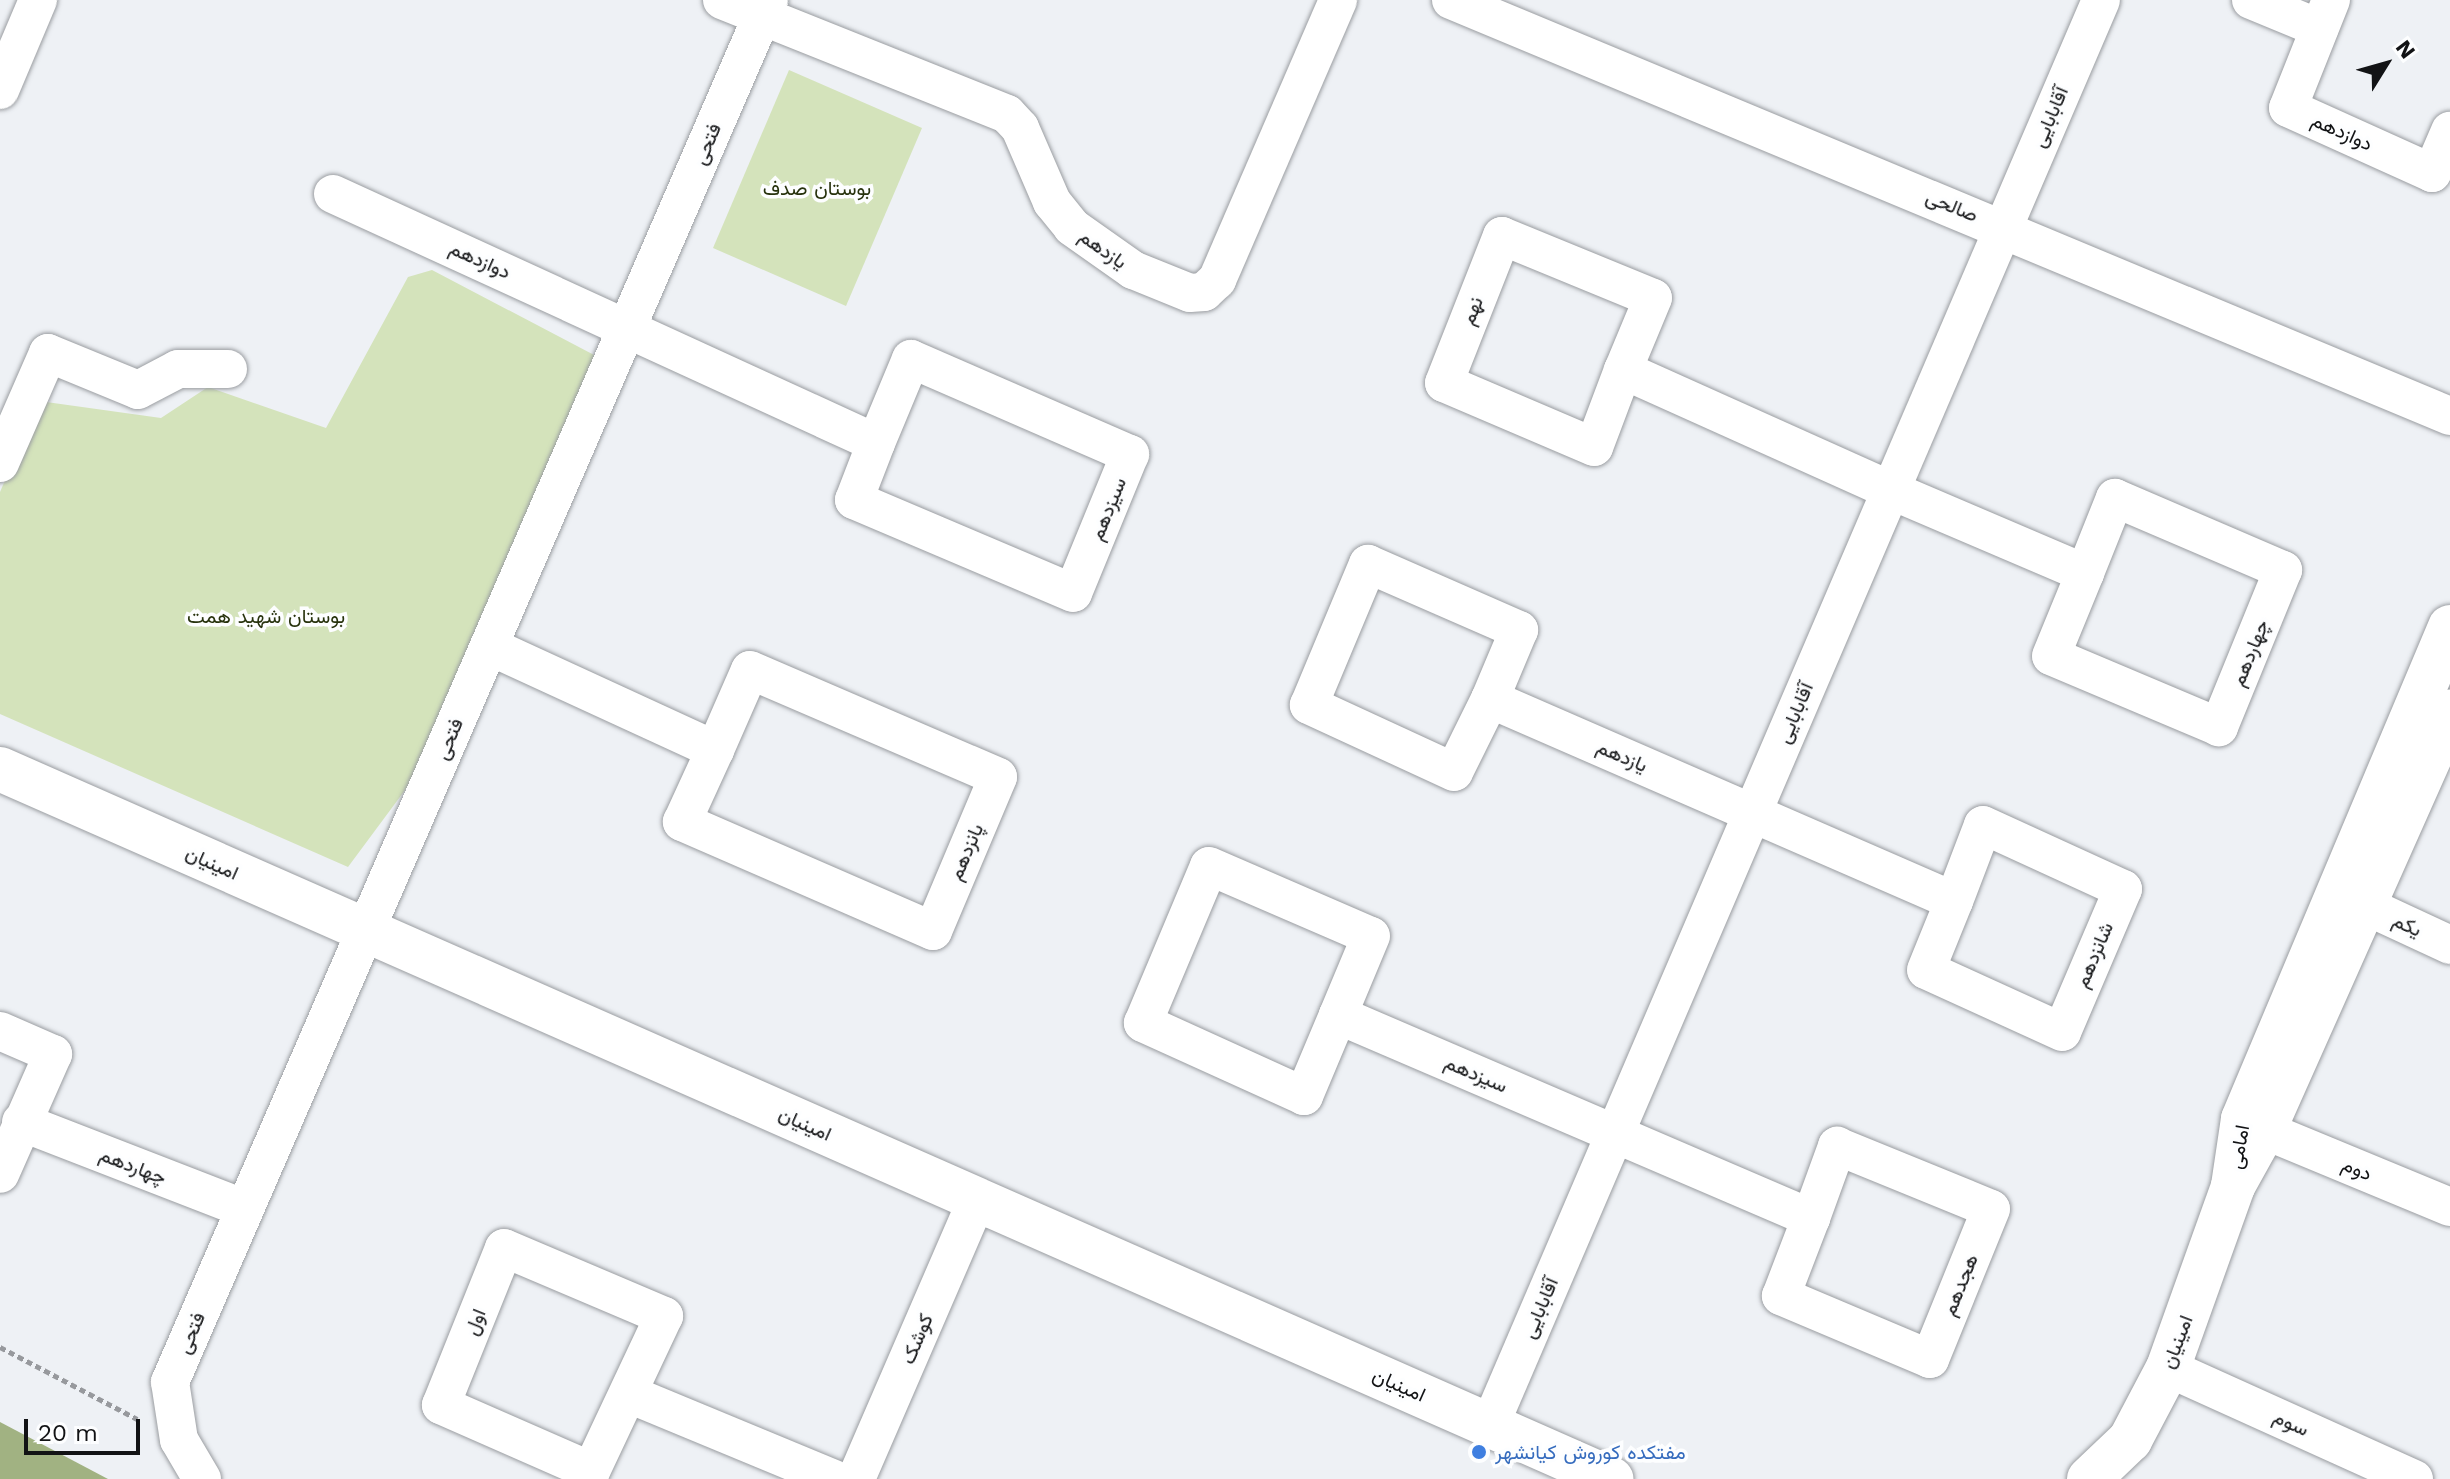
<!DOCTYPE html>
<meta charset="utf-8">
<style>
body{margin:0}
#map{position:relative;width:2450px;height:1479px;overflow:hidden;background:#eef1f5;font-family:"Work Sans",Vazirmatn,sans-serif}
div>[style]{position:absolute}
.green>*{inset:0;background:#d4e3bb}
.forest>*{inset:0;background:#a1b282}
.path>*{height:5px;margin-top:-2.5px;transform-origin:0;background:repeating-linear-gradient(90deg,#97999d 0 6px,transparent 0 10px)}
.roads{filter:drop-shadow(0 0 2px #9a9da1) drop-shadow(0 0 2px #9a9da1)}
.street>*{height:38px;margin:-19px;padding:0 19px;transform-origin:19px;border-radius:19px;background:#fff}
.secondary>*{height:44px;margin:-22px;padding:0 22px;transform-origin:22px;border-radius:22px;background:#fff}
.dots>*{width:22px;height:22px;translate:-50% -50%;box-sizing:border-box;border:4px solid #fdfeff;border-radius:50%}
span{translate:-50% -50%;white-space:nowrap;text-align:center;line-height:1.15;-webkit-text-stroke:7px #fdfeff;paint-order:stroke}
.street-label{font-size:20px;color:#121315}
.park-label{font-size:20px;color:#27320d}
.shop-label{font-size:20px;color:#366cbe}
.left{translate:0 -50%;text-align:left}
.north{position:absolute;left:2346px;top:24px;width:80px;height:80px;-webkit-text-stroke:6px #fdfeff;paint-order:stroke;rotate:53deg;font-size:22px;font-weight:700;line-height:32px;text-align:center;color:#121315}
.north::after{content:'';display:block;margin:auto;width:28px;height:36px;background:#121315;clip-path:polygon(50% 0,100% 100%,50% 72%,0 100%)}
.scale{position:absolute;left:24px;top:1419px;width:116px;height:36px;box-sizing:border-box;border:4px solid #121315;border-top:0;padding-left:10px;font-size:24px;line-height:28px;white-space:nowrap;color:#121315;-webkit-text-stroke:6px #fdfeff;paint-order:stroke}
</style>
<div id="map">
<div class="green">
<i style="clip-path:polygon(789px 70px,922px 128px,846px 306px,713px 248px)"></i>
<i style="clip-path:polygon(432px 270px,596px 356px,417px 774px,348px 867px,0 714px,0 492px,39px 401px,161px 418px,208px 387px,326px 428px,408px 277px)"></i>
</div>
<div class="forest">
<i style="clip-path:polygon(0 1422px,108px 1479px,0 1479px)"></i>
</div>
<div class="path">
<i style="left:0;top:1347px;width:155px;rotate:27.7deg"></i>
</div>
<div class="roads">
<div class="street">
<i style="left:722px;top:0;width:307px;rotate:21.8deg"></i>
<i style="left:1007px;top:114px;width:19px;rotate:47deg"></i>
<i style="left:1020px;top:128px;width:81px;rotate:66.6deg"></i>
<i style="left:1052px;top:202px;width:32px;rotate:51deg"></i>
<i style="left:1072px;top:227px;width:75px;rotate:35.2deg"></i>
<i style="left:1133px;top:270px;width:61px;rotate:22deg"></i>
<i style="left:1190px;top:293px;width:14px;rotate:-4deg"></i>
<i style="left:1204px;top:292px;width:18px;rotate:-43deg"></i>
<i style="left:1217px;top:280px;width:305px;rotate:-66.6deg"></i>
<i style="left:1451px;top:0;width:1082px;rotate:22.61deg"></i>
<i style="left:2251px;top:0;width:74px;rotate:22.4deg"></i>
<i style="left:2331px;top:0;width:116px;rotate:111.7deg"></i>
<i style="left:2288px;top:108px;width:158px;rotate:24.3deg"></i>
<i style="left:2432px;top:173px;width:46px;rotate:-66.8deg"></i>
<i style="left:0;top:90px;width:98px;rotate:-67.1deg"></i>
<i style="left:333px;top:194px;width:597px;rotate:24.63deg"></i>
<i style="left:876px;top:443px;width:91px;rotate:-67.4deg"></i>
<i style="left:911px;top:359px;width:239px;rotate:23.5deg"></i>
<i style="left:1130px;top:454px;width:150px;rotate:112.3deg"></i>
<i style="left:1073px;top:593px;width:238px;rotate:-157deg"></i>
<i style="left:854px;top:500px;width:61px;rotate:-68.9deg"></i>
<i style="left:1623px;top:370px;width:82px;rotate:110.6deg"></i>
<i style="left:1594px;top:447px;width:163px;rotate:-156.9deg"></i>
<i style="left:1444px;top:383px;width:158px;rotate:-68.5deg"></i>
<i style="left:1502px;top:236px;width:163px;rotate:22.3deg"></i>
<i style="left:1653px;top:298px;width:78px;rotate:112.6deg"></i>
<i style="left:1623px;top:370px;width:293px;rotate:24.2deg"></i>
<i style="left:1890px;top:490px;width:212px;rotate:23.1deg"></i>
<i style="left:2085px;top:573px;width:81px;rotate:-68.2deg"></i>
<i style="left:2115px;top:498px;width:183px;rotate:23.2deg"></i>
<i style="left:2283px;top:570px;width:170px;rotate:112.2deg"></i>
<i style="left:2219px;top:727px;width:182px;rotate:-157.1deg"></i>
<i style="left:2051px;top:656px;width:90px;rotate:-67.7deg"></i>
<i style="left:0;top:463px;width:120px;rotate:-66.4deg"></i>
<i style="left:48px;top:353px;width:97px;rotate:22.3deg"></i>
<i style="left:138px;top:390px;width:45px;rotate:-27.7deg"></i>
<i style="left:178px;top:369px;width:50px"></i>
<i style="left:489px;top:646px;width:249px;rotate:24.7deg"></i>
<i style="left:715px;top:750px;width:87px;rotate:-66.4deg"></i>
<i style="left:750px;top:670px;width:270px;rotate:23.3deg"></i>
<i style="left:998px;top:777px;width:167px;rotate:112.9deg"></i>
<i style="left:933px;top:931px;width:274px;rotate:-156.5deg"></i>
<i style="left:682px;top:822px;width:79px;rotate:-65.4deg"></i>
<i style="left:1490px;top:699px;width:81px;rotate:116.3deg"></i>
<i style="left:1454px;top:772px;width:160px;rotate:-155.2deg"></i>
<i style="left:1309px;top:705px;width:153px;rotate:-67.3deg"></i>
<i style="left:1368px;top:564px;width:165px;rotate:23.6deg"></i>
<i style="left:1519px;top:630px;width:75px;rotate:112.8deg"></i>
<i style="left:1490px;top:699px;width:506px;rotate:23.53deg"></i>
<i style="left:1954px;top:901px;width:81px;rotate:-69.1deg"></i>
<i style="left:1983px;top:825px;width:154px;rotate:24.6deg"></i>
<i style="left:2123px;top:889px;width:155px;rotate:113.1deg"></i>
<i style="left:2062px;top:1032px;width:149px;rotate:-155.5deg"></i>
<i style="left:1926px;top:970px;width:74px;rotate:-67.9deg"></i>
<i style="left:2364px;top:905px;width:95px;rotate:24.9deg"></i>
<i style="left:1338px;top:1015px;width:88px;rotate:112.8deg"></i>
<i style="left:1304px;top:1096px;width:177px;rotate:-155.6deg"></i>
<i style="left:1143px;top:1023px;width:170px;rotate:-67.2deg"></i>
<i style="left:1209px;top:866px;width:176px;rotate:23.4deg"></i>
<i style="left:1371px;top:936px;width:86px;rotate:112.7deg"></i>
<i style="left:1338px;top:1015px;width:515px;rotate:23.23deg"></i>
<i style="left:1811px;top:1218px;width:77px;rotate:-70.1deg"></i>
<i style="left:1837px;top:1146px;width:166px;rotate:22.2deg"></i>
<i style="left:1991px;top:1209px;width:162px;rotate:112.1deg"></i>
<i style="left:1930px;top:1359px;width:162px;rotate:-157.1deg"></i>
<i style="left:1781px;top:1296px;width:84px;rotate:-69deg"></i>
<i style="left:0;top:1031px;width:58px;rotate:23.5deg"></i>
<i style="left:53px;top:1054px;width:131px;rotate:113.8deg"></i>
<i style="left:21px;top:1122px;width:240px;rotate:21.2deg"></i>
<i style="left:2264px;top:1130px;width:201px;rotate:22.5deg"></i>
<i style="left:504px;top:1248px;width:174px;rotate:23deg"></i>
<i style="left:664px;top:1316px;width:171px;rotate:115.2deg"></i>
<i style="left:591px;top:1471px;width:164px;rotate:-156.3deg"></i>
<i style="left:441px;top:1405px;width:169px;rotate:-68.1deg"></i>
<i style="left:2168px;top:1368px;width:270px;rotate:24.3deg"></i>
<i style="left:629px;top:1394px;width:222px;rotate:22.5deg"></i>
<i style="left:1490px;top:1425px;width:1550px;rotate:-66.79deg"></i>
<i style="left:202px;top:1479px;width:45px;rotate:-120.5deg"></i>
<i style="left:179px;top:1440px;width:59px;rotate:-98.8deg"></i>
<i style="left:170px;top:1382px;width:1506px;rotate:-66.57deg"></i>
<i style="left:856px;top:1479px;width:305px;rotate:-66.6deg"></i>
</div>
<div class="secondary">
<i style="left:2450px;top:627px;width:534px;rotate:112.82deg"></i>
<i style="left:2243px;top:1119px;width:68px;rotate:98.5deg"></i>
<i style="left:2233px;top:1186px;width:64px;rotate:-61deg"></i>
<i style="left:2264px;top:1130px;width:458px;rotate:-66deg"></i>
<i style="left:0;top:769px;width:1761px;rotate:23.78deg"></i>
<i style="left:2089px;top:1479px;width:57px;rotate:-43.6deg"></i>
<i style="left:2130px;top:1440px;width:81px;rotate:-62.2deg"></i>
<i style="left:2168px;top:1368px;width:193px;rotate:-70.3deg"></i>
</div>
</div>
<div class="dots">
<i style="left:1479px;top:1452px;background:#3f7fe0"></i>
</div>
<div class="street-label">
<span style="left:2050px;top:117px;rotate:-67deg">آقابابایی</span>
<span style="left:2342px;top:132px;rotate:24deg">دوازدهم</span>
<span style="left:707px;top:144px;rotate:-67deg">فتحی</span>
<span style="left:1952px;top:206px;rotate:22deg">صالحی</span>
<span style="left:1103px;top:249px;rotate:35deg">یازدهم</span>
<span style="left:480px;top:260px;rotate:24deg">دوازدهم</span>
<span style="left:1472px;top:311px;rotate:-69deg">نهم</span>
<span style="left:1108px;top:509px;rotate:-68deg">سیزدهم</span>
<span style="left:2250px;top:653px;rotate:-68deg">چهاردهم</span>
<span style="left:1795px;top:713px;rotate:-67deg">آقابابایی</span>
<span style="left:449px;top:739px;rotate:-67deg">فتحی</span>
<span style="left:1622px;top:756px;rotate:23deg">یازدهم</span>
<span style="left:966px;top:852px;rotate:-67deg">پانزدهم</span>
<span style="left:212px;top:863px;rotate:24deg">امینیان</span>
<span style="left:2407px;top:925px;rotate:24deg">یکم</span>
<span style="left:2094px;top:955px;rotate:-67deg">شانزدهم</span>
<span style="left:1476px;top:1074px;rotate:23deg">سیزدهم</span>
<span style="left:805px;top:1124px;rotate:24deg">امینیان</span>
<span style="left:2239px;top:1147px;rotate:-80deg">امامی</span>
<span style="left:133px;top:1166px;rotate:21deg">چهاردهم</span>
<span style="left:2357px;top:1169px;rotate:23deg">دوم</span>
<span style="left:1960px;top:1285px;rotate:-68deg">هجدهم</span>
<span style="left:1540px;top:1308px;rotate:-67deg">آقابابایی</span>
<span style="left:475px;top:1322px;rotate:-68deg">اول</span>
<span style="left:191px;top:1333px;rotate:-67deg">فتحی</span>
<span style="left:917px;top:1339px;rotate:-67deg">کوشک</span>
<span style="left:2177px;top:1342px;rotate:-69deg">امینیان</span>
<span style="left:1399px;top:1385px;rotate:24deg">امینیان</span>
<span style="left:2291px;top:1423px;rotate:24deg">سوم</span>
</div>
<div class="park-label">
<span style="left:817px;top:188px">بوستان صدف</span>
<span style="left:266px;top:616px">بوستان شهید همت</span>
</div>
<div class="shop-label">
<span class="left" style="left:1495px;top:1452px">مفتکده کوروش کیانشهر</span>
</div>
<div class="north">N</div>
<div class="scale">20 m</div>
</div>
